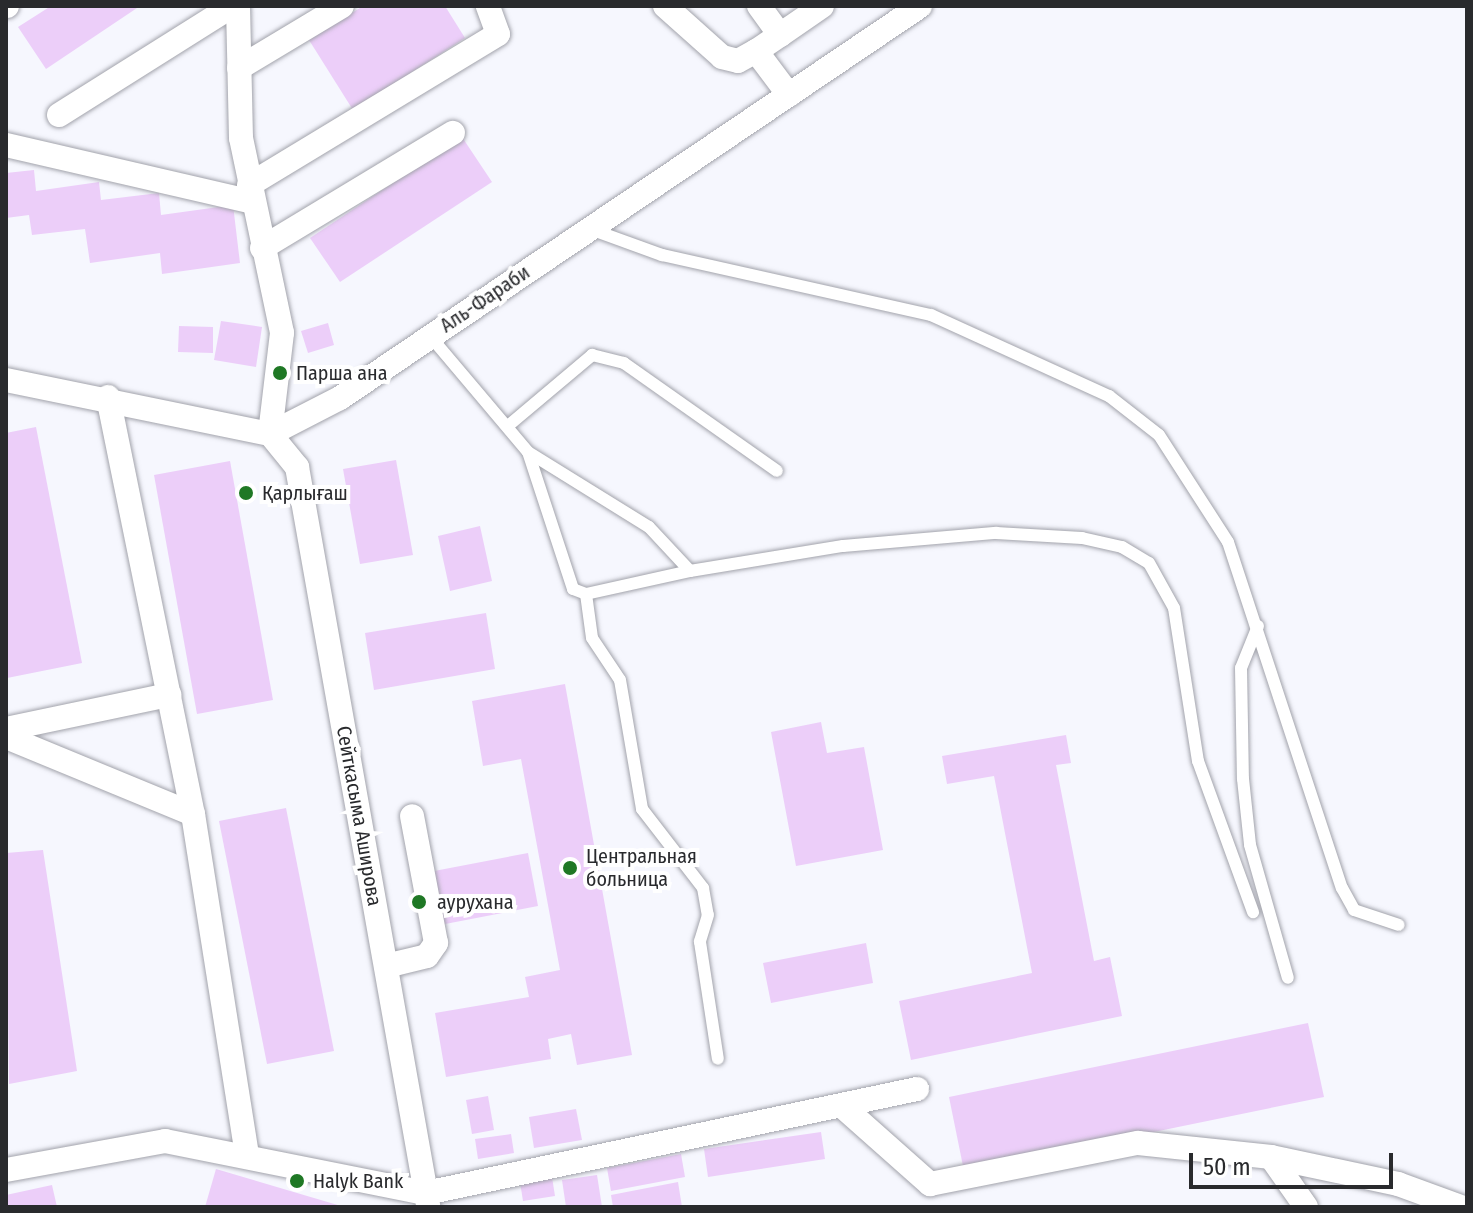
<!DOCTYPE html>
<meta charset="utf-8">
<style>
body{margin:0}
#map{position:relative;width:1473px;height:1213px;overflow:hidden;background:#f6f7fe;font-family:"Fira Sans Condensed",sans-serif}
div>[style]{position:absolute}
.building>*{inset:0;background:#eccef9}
.roads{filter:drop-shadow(0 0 2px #a2a3ab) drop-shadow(0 0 2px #a2a3ab)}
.service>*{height:12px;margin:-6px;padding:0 6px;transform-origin:6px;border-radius:6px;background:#fff}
.minor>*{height:24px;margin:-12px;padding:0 12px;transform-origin:12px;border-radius:12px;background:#fff}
.dots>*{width:22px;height:22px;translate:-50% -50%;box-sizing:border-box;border:4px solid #fff;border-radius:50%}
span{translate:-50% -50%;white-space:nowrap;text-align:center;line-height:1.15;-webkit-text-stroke:8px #fff;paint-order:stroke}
.street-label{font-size:20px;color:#292a2d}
.poi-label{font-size:20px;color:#292a2d}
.left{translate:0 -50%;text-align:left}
.frame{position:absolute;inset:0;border:8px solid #292a2d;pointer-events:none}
.scale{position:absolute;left:1189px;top:1153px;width:204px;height:36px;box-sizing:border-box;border:4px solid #292a2d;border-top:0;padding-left:10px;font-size:24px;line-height:28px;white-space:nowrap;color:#292a2d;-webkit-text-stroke:6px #fff;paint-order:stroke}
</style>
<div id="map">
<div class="building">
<i style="clip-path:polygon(51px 6px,140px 6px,46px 69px,18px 27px)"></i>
<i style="clip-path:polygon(363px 6px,445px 6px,465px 38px,353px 110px,309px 40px)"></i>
<i style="clip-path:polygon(462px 137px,492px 182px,340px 282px,310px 238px)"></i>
<i style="clip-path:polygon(34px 170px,36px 191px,99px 182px,101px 200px,159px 193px,161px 215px,233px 205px,240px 263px,162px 274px,160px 253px,90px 263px,85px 229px,32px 235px,29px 215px,6px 218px,6px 173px)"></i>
<i style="clip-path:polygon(221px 321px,262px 327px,256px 367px,214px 360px)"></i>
<i style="clip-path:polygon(328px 323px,334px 345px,308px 353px,301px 331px)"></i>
<i style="clip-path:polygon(179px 326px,213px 327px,213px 353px,178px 352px)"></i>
<i style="clip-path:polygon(36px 427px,82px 663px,7px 678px,6px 433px)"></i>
<i style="clip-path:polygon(396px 460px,413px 555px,360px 564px,343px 469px)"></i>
<i style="clip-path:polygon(230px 461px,273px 700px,197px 714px,154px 475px)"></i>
<i style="clip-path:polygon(480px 526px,492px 581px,450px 591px,438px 536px)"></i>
<i style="clip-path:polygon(486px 613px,495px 669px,374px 690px,365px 633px)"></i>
<i style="clip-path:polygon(565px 684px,632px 1055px,577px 1065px,571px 1034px,548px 1039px,551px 1059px,446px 1077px,435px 1013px,529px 997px,525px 977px,560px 970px,521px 759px,483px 766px,472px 701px)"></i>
<i style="clip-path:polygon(821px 722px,827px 753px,864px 747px,883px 850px,796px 866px,771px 732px)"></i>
<i style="clip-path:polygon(1066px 735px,1071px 763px,1056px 765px,1094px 961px,1110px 957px,1122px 1016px,911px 1060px,899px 1001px,1032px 973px,994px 776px,947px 784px,942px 756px)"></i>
<i style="clip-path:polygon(286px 808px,334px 1051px,267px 1064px,219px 821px)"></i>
<i style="clip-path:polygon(43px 850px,77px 1071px,9px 1084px,6px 853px)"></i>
<i style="clip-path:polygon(528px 853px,538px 906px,440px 925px,429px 872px)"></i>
<i style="clip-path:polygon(866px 943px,873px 983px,771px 1003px,763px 963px)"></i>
<i style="clip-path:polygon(1308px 1023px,1324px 1097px,964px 1171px,949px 1097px)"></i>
<i style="clip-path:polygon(488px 1096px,494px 1130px,472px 1134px,466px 1100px)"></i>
<i style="clip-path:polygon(576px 1109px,582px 1140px,534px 1148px,529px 1117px)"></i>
<i style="clip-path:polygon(821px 1132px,825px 1159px,708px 1177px,704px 1149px)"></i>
<i style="clip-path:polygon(511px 1134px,514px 1153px,478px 1159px,475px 1139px)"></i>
<i style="clip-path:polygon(681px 1154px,685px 1177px,611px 1191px,607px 1168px)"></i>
<i style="clip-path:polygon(216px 1169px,341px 1206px,341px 1207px,205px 1207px)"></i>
<i style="clip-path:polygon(551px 1171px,555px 1196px,523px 1201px,519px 1176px)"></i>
<i style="clip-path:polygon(597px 1175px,602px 1207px,566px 1207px,562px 1180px)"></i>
<i style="clip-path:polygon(678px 1182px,682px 1207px,613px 1207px,611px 1195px)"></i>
<i style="clip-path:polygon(52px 1185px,57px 1207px,6px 1207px,6px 1195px)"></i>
</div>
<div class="roads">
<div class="service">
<i style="left:590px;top:229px;width:77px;rotate:19.9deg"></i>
<i style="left:662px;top:255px;width:276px;rotate:12.6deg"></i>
<i style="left:931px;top:315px;width:196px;rotate:24.5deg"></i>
<i style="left:1109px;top:396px;width:63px;rotate:38deg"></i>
<i style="left:1159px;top:435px;width:127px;rotate:57.2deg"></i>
<i style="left:1228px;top:542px;width:364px;rotate:71.8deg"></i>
<i style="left:1342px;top:888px;width:25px;rotate:61deg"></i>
<i style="left:1354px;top:910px;width:47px;rotate:18.4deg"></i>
<i style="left:430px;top:336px;width:152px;rotate:49.8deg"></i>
<i style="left:528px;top:452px;width:142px;rotate:31.8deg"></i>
<i style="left:649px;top:527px;width:60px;rotate:47deg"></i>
<i style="left:690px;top:571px;width:155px;rotate:-9.3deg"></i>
<i style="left:843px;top:546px;width:154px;rotate:-4.9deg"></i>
<i style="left:996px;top:533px;width:86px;rotate:3.3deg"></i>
<i style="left:1082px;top:538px;width:41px;rotate:12.7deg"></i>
<i style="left:1122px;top:547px;width:31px;rotate:31deg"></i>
<i style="left:1149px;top:563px;width:51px;rotate:60.9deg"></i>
<i style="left:1174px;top:608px;width:155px;rotate:81.1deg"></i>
<i style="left:1198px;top:761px;width:161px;rotate:70deg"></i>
<i style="left:509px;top:425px;width:109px;rotate:-40.1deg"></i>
<i style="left:592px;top:355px;width:33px;rotate:14deg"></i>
<i style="left:624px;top:363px;width:187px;rotate:35.2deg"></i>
<i style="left:528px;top:452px;width:144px;rotate:71.8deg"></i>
<i style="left:573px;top:589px;width:14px;rotate:21deg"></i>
<i style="left:586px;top:594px;width:107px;rotate:-12.5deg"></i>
<i style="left:586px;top:594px;width:44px;rotate:82.2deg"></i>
<i style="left:592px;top:638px;width:50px;rotate:56.3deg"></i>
<i style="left:620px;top:680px;width:131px;rotate:80.3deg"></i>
<i style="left:642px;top:809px;width:100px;rotate:52.3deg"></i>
<i style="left:703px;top:888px;width:27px;rotate:80deg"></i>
<i style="left:708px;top:915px;width:28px;rotate:107deg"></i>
<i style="left:700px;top:942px;width:118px;rotate:81.3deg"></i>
<i style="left:1258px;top:626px;width:45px;rotate:112deg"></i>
<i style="left:1241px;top:668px;width:111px;rotate:89deg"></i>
<i style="left:1243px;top:779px;width:66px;rotate:83.9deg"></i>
<i style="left:1250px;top:845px;width:138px;rotate:74.1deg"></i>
</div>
<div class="minor">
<i style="left:6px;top:6px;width:1px"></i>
<i style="left:238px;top:6px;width:132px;rotate:88.7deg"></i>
<i style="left:241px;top:138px;width:199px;rotate:78.1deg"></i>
<i style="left:282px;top:333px;width:102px;rotate:96.8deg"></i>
<i style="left:665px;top:6px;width:76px;rotate:41.8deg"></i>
<i style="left:722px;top:57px;width:16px;rotate:14deg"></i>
<i style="left:738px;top:61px;width:21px;rotate:-29deg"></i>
<i style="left:759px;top:6px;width:36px;rotate:54deg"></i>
<i style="left:780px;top:35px;width:29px;rotate:146deg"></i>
<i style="left:756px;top:51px;width:55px;rotate:53.1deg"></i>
<i style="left:780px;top:35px;width:51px;rotate:-34.6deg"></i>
<i style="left:239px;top:68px;width:120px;rotate:-31deg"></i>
<i style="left:59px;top:115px;width:204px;rotate:-32.2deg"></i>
<i style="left:6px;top:145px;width:253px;rotate:13deg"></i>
<i style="left:249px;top:185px;width:291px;rotate:-31.2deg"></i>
<i style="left:498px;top:34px;width:30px;rotate:-110deg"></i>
<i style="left:262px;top:248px;width:223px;rotate:-31.1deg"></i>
<i style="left:6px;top:380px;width:269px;rotate:11.6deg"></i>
<i style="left:270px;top:434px;width:79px;rotate:-27.2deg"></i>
<i style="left:340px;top:398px;width:700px;rotate:-34.05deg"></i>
<i style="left:108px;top:397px;width:426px;rotate:78.5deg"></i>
<i style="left:193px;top:814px;width:345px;rotate:81deg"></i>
<i style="left:270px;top:434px;width:43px;rotate:50.7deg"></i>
<i style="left:297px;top:467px;width:750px;rotate:79.93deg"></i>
<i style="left:6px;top:729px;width:167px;rotate:-11.8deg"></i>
<i style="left:6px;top:737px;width:202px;rotate:22.4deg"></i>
<i style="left:386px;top:966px;width:42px;rotate:-13.7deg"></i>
<i style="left:427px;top:956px;width:16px;rotate:-55deg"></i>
<i style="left:436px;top:943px;width:129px;rotate:-100.7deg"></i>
<i style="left:842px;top:1106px;width:118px;rotate:41.6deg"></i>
<i style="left:930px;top:1184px;width:212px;rotate:-11.2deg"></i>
<i style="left:1138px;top:1143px;width:134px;rotate:6deg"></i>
<i style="left:1271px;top:1157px;width:130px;rotate:12deg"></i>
<i style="left:1398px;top:1184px;width:67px;rotate:20.1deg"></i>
<i style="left:1271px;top:1157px;width:61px;rotate:55deg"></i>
<i style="left:6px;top:1170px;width:162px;rotate:-10.3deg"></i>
<i style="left:165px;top:1141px;width:266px;rotate:11.3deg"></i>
<i style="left:426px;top:1193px;width:502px;rotate:-11.96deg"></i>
</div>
</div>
<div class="dots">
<i style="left:280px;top:373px;background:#1f7825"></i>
<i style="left:246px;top:493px;background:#1f7825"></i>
<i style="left:570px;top:868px;background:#1f7825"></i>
<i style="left:419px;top:902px;background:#1f7825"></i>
<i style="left:297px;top:1181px;background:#1f7825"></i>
</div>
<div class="street-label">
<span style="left:485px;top:299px;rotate:-34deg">Аль-Фараби</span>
<span style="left:359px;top:816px;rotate:80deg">Сейткасыма Аширова</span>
</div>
<div class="poi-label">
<span class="left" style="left:296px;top:373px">Парша ана</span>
<span class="left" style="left:262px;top:493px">Қарлығаш</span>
<span class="left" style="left:586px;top:868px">Центральная<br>больница</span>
<span class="left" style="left:437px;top:902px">аурухана</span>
<span class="left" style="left:313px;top:1181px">Halyk Bank</span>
</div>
<div class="frame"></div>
<div class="scale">50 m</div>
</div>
